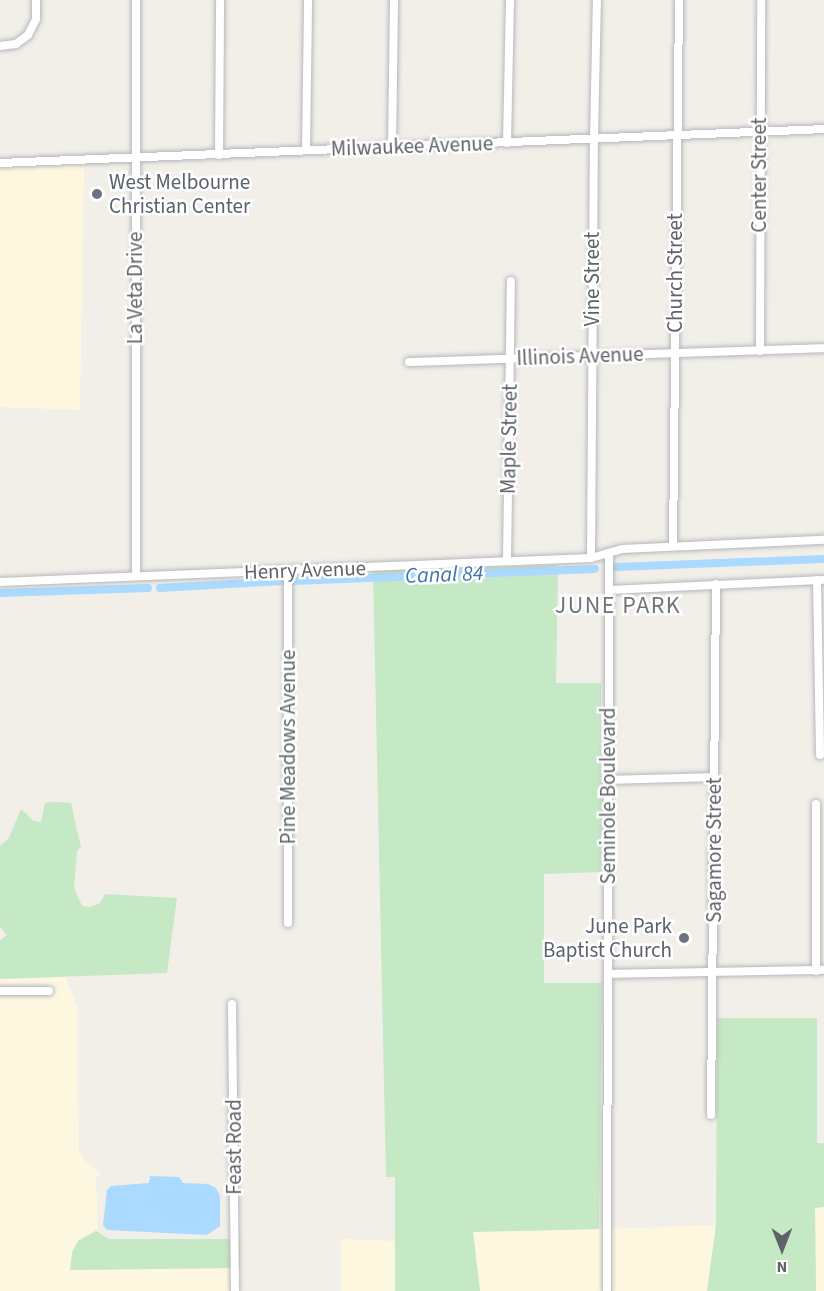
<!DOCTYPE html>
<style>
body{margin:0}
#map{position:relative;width:824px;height:1291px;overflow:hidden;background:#f1efe8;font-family:"Source Sans 3",sans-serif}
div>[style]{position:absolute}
.commercial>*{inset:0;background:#fef7e0}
.green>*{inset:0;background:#c5e8c5}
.water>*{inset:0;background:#aadaff}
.canal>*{height:8px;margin:-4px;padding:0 4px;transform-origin:4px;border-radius:4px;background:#aadaff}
.roads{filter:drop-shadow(0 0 2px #b5b8bc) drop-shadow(0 0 2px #b5b8bc)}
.minor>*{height:8px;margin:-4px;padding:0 4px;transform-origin:4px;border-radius:4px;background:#fff}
.dots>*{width:16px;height:16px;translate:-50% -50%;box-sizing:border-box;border:3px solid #fff;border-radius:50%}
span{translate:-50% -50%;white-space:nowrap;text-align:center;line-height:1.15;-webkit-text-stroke:5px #fff;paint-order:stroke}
.street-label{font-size:21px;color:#5f6368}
.worship-label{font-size:21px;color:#5b616d}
.left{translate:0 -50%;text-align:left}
.right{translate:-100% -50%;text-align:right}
.water-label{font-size:22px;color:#4174aa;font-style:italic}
.quarter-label{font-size:24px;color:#70757a;letter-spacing:1.5px}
.north{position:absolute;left:752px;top:1219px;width:60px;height:60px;-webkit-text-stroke:4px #fff;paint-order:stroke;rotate:180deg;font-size:16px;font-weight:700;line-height:24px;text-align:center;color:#5f6368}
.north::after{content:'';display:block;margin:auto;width:21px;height:27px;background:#5f6368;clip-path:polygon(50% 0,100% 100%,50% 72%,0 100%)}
</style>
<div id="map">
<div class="commercial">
<i style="clip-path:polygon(84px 164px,80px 410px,0 407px,0 167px)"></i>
<i style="clip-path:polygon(66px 977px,77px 1007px,79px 1151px,87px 1163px,101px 1174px,96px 1178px,98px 1228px,78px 1241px,70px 1270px,241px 1268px,241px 1291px,0 1291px,0 979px)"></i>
<i style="clip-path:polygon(815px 1207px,824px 1207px,824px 1291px,816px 1291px)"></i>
<i style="clip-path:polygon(716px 1225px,707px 1291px,611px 1291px,611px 1229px)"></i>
<i style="clip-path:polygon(604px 1229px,604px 1291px,480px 1291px,473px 1232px)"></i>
<i style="clip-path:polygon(341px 1239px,395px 1241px,395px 1291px,341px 1291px)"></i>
</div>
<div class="green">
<i style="clip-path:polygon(558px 565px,556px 683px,601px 683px,602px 872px,544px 874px,544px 983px,602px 983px,599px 1229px,473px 1232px,480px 1291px,395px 1291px,395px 1177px,386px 1177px,373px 571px)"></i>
<i style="clip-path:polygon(57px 802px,71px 803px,76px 826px,81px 847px,77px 851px,74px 888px,82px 906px,90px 907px,100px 903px,105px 894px,177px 898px,167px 973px,0 979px,0 940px,7px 935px,0 927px,0 846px,9px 838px,21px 809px,34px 821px,41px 822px,45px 803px)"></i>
<i style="clip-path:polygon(717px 1018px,817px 1018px,817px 1143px,824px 1143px,824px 1207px,815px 1208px,816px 1291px,707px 1291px,716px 1225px)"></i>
<i style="clip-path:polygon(96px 1231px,109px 1239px,240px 1239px,240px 1268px,70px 1270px,72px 1252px,78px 1241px)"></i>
</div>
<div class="water">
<i style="clip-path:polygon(150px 1176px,179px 1177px,183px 1183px,208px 1184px,216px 1188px,220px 1196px,220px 1226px,207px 1235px,107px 1230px,103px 1225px,107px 1190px,111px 1186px,149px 1183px)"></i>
</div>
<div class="canal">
<i style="left:616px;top:567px;width:208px;rotate:-2.2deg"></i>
<i style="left:294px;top:581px;width:301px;rotate:-2.3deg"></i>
<i style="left:160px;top:588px;width:123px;rotate:-3.3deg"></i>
<i style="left:0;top:593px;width:148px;rotate:-1.9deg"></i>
</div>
<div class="roads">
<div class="minor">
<i style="left:136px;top:0;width:576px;rotate:90deg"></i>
<i style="left:0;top:46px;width:16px;rotate:-7deg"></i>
<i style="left:16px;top:44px;width:15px;rotate:-37deg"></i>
<i style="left:28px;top:35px;width:18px;rotate:-63deg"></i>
<i style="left:36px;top:19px;width:19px;rotate:-90deg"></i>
<i style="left:507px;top:143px;width:143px;rotate:-88.8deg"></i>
<i style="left:392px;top:147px;width:147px;rotate:-89.2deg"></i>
<i style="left:306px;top:150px;width:150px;rotate:-89.2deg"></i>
<i style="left:219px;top:155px;width:155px;rotate:-89.6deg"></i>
<i style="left:0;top:163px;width:825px;rotate:-2.36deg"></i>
<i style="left:760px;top:351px;width:351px;rotate:-89.8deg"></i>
<i style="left:409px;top:362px;width:415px;rotate:-1.9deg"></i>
<i style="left:673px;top:546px;width:546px;rotate:-89.37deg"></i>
<i style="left:591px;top:558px;width:419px;rotate:-89.6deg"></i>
<i style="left:594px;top:139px;width:139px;rotate:-88.8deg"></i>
<i style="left:507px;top:560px;width:279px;rotate:-89.2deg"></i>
<i style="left:817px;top:580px;width:175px;rotate:89deg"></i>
<i style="left:0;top:582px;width:591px;rotate:-2.33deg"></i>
<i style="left:591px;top:558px;width:32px;rotate:-16deg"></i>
<i style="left:622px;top:549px;width:202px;rotate:-2.6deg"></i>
<i style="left:609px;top:590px;width:215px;rotate:-2.7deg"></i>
<i style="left:609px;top:780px;width:105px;rotate:-1.6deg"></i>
<i style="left:816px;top:804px;width:167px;rotate:90deg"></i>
<i style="left:288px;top:923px;width:352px;rotate:-90deg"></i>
<i style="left:608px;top:974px;width:216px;rotate:-1.1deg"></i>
<i style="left:0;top:991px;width:49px"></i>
<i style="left:232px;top:1004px;width:287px;rotate:89.4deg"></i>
<i style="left:711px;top:1115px;width:531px;rotate:-89.46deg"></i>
<i style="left:607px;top:1291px;width:738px;rotate:-89.84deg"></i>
</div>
</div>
<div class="dots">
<i style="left:97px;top:194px;background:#6b7280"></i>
<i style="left:684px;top:938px;background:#6b7280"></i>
</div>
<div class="street-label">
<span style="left:412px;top:146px;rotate:-2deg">Milwaukee Avenue</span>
<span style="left:759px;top:175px;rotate:-90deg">Center Street</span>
<span style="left:675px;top:273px;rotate:-90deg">Church Street</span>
<span style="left:592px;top:279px;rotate:-90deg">Vine Street</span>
<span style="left:135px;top:288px;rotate:-90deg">La Veta Drive</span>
<span style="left:580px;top:356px;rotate:-2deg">Illinois Avenue</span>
<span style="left:509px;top:439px;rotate:-89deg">Maple Street</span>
<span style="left:305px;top:570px;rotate:-2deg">Henry Avenue</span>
<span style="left:288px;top:747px;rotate:-90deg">Pine Meadows Avenue</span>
<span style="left:608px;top:796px;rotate:-90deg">Seminole Boulevard</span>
<span style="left:714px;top:850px;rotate:-90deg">Sagamore Street</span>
<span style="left:234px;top:1147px;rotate:-90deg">Feast Road</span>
</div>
<div class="worship-label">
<span class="left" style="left:109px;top:194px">West Melbourne<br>Christian Center</span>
<span class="right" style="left:672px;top:938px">June Park<br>Baptist Church</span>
</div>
<div class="water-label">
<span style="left:444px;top:575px;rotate:-2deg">Canal 84</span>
</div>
<div class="quarter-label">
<span style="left:618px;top:606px">JUNE PARK</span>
</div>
<div class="north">N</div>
</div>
